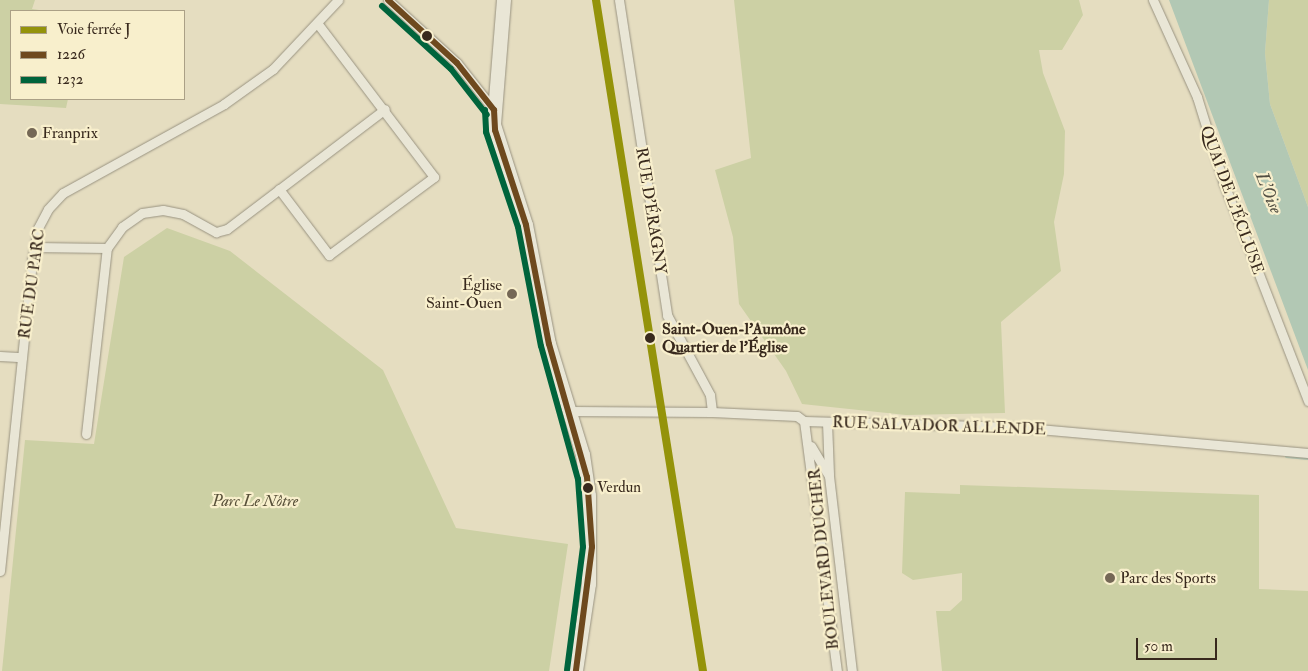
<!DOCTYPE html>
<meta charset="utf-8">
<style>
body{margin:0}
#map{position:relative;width:1308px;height:671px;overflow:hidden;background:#e5ddc0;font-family:"IM FELL Double Pica",serif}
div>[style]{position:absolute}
.green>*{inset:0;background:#ccd0a4}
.water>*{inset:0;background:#b2c8b4}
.stream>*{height:3px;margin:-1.5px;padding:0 1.5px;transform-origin:1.5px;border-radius:1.5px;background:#b2c8b4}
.roads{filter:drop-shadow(0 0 1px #999381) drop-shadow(0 0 1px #999381)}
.minor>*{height:9px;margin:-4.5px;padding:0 4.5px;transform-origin:4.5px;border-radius:4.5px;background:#e9e6d6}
.secondary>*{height:14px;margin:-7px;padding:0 7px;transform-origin:7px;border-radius:7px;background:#e9e6d6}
.bus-1>*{height:6px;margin:-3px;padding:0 3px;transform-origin:3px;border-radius:3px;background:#6e491e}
.bus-2>*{height:6px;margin:-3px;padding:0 3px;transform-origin:3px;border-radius:3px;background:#00643c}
.rail-1>*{height:8px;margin:-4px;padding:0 4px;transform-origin:4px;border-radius:4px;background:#94930a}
.dots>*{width:14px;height:14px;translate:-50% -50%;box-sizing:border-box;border:2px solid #f8efcc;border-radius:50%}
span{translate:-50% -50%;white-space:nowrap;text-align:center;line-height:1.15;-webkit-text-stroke:4.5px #f8efcc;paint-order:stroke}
.bus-label{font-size:15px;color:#38291d}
.left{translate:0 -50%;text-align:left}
.poi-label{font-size:16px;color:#38291d}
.right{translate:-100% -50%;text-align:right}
.street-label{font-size:16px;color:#38291d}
.stop-label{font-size:16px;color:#38291d;font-weight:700}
.park-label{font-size:16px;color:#585039;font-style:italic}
.water-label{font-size:18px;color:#514e42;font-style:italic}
.legend{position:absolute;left:10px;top:10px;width:175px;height:90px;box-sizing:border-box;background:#f8efcc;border:1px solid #aba086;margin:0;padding:6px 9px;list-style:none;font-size:15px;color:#38291d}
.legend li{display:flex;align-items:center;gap:10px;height:25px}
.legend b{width:25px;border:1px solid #aba086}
.scale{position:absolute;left:1136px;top:638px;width:81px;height:22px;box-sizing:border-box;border:2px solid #38291d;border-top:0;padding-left:6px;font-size:15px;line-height:18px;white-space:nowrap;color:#38291d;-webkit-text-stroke:4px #f8efcc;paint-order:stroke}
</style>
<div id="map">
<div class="green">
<i style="clip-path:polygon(0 0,35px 0,32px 9px,39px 10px,11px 11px,11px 99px,68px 99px,66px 108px,0 104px)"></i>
<i style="clip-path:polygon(734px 0,1079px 0,1083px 15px,1062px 50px,1039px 50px,1043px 73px,1065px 131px,1064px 174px,1054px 222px,1061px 271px,1001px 322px,1005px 413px,906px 415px,802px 404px,786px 371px,739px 304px,733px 237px,715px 170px,751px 158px)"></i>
<i style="clip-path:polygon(1269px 0,1308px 0,1308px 207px,1270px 104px,1265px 53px)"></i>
<i style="clip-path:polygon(167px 228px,230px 251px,383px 370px,456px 528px,568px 544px,549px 671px,2px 671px,25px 440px,94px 444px,124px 257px)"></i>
<i style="clip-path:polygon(960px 485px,1259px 495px,1259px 589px,1308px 591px,1308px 671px,942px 671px,936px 611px,950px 611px,962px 600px,962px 573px,913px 580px,902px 573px,905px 492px,960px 494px)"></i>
</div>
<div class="water">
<i style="clip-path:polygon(1169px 0,1269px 0,1265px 53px,1270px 104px,1308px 207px,1308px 370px)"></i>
</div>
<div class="stream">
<i style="left:1286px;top:456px;width:22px;rotate:5deg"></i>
</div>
<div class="roads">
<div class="minor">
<i style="left:388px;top:0;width:93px;rotate:42.4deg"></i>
<i style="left:457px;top:63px;width:60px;rotate:51.8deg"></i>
<i style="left:619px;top:0;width:319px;rotate:81.3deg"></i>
<i style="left:667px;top:315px;width:91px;rotate:61.7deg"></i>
<i style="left:710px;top:395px;width:17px;rotate:83deg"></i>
<i style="left:1153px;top:0;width:107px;rotate:65.6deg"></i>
<i style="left:1197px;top:97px;width:91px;rotate:72.8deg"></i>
<i style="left:1224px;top:184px;width:233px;rotate:68.8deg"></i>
<i style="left:279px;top:189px;width:83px;rotate:52.9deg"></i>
<i style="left:329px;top:255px;width:131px;rotate:-36.6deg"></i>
<i style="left:434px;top:177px;width:193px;rotate:-127.2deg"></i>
<i style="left:34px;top:247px;width:73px;rotate:0.8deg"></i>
<i style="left:0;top:356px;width:22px;rotate:3deg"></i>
<i style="left:570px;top:411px;width:142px;rotate:0.4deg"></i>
<i style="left:712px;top:412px;width:85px;rotate:2.7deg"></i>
<i style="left:797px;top:416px;width:9px;rotate:36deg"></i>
<i style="left:804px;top:421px;width:212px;rotate:1.6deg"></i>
<i style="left:1016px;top:427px;width:293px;rotate:5.1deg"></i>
<i style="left:804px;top:421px;width:252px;rotate:82.5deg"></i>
<i style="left:827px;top:422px;width:52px;rotate:87.8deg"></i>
<i style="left:86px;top:434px;width:187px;rotate:-83.6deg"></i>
<i style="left:107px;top:248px;width:26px;rotate:-54deg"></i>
<i style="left:122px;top:227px;width:24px;rotate:-35deg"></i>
<i style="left:142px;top:213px;width:21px;rotate:-8deg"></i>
<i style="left:163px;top:210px;width:20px;rotate:11deg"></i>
<i style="left:183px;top:214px;width:38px;rotate:29deg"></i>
<i style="left:216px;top:232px;width:11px;rotate:-15deg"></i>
<i style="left:227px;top:229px;width:198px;rotate:-37.2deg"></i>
<i style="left:811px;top:446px;width:35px;rotate:59deg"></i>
<i style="left:829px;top:476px;width:196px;rotate:83.3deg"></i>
<i style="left:0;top:571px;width:313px;rotate:-84.1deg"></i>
<i style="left:32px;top:260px;width:33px;rotate:-79deg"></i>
<i style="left:38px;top:228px;width:21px;rotate:-62deg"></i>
<i style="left:48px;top:209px;width:22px;rotate:-47deg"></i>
<i style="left:63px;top:193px;width:184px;rotate:-28.9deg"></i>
<i style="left:224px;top:104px;width:60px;rotate:-35.5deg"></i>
<i style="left:273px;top:69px;width:95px;rotate:-46.7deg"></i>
</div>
<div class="secondary">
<i style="left:504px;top:0;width:125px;rotate:94.6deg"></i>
<i style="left:494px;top:125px;width:105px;rotate:72.3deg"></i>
<i style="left:526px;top:225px;width:121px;rotate:79.1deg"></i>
<i style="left:549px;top:344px;width:116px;rotate:73deg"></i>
<i style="left:583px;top:455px;width:41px;rotate:81.7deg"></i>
<i style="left:589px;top:496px;width:88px;rotate:90deg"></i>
<i style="left:589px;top:584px;width:88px;rotate:98.5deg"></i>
</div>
</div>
<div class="bus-1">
<i style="left:388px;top:0;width:93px;rotate:42.4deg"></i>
<i style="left:457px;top:63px;width:60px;rotate:51.8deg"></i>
<i style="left:494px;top:110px;width:20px;rotate:87deg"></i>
<i style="left:495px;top:130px;width:100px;rotate:71.9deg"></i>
<i style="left:526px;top:225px;width:121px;rotate:79.1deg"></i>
<i style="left:549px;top:344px;width:138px;rotate:74.1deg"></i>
<i style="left:587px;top:477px;width:70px;rotate:85.9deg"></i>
<i style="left:592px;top:547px;width:125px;rotate:97.4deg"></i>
</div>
<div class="bus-2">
<i style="left:382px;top:6px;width:93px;rotate:42.4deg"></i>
<i style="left:451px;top:69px;width:58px;rotate:52deg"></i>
<i style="left:485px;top:110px;width:22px;rotate:87deg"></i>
<i style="left:486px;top:132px;width:100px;rotate:71.4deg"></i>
<i style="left:518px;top:227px;width:121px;rotate:79.1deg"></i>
<i style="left:541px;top:346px;width:138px;rotate:74.5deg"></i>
<i style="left:578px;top:479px;width:68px;rotate:85.8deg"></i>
<i style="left:583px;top:547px;width:124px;rotate:97.4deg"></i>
</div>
<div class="rail-1">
<i style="left:596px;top:0;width:679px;rotate:80.94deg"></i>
</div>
<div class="dots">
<i style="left:427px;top:36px;background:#38291d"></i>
<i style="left:32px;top:133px;background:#756856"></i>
<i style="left:512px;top:294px;background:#756856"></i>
<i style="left:650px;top:338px;background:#38291d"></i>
<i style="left:588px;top:488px;background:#38291d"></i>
<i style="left:1110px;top:578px;background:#756856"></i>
</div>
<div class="bus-label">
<span class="left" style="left:597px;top:488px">Verdun</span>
</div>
<div class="poi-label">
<span class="left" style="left:42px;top:133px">Franprix</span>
<span class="right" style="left:502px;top:294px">Église<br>Saint-Ouen</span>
<span class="left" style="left:1120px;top:578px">Parc des Sports</span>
</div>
<div class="street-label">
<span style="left:1232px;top:200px;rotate:70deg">QUAI DE L'ÉCLUSE</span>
<span style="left:651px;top:211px;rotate:81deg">RUE D'ÉRAGNY</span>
<span style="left:32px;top:284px;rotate:-82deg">RUE DU PARC</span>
<span style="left:939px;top:426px;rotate:2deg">RUE SALVADOR ALLENDE</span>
<span style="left:824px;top:559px;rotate:-96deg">BOULEVARD DUCHER</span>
</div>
<div class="stop-label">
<span class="left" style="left:662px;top:338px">Saint-Ouen-l'Aumône<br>Quartier de l'Église</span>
</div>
<div class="park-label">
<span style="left:255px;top:501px">Parc Le Nôtre</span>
</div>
<div class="water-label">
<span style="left:1268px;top:193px;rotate:68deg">L'Oise</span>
</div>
<ul class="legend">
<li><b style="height:6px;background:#94930a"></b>Voie ferrée J</li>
<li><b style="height:6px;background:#6e491e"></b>1226</li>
<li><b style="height:6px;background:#00643c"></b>1232</li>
</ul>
<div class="scale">50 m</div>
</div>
